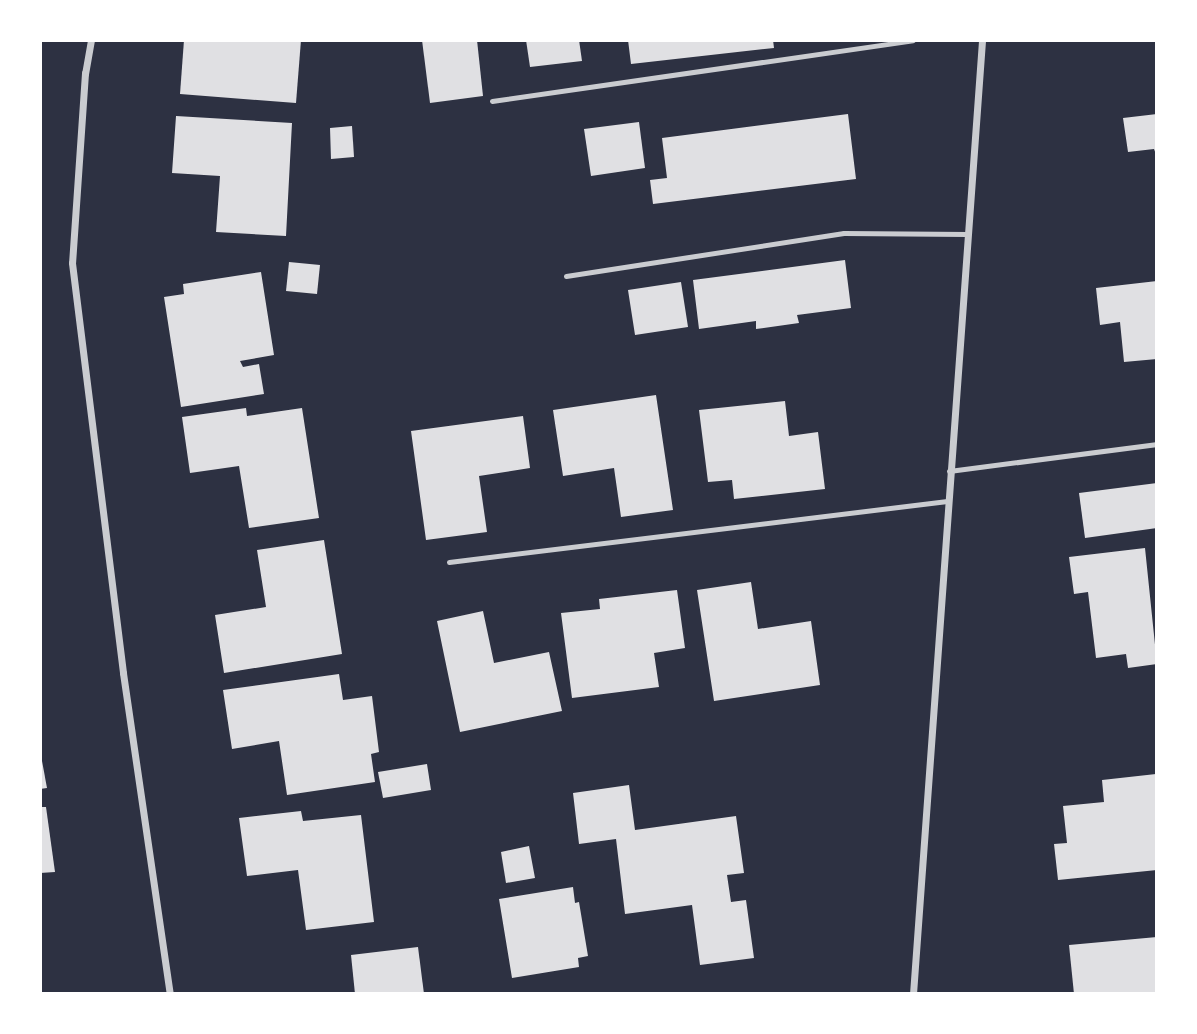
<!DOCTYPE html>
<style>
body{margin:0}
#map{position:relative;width:1197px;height:1034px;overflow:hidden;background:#2d3142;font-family:"IBM Plex Sans",sans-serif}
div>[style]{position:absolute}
.building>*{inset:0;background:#e0e0e3}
.service>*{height:5px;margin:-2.5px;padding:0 2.5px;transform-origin:2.5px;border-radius:2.5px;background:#caccd0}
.minor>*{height:7px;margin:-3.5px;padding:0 3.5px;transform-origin:3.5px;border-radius:3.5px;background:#caccd0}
span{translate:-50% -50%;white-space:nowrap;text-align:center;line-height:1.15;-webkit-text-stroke:5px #fff;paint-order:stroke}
.frame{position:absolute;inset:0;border:42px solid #fff;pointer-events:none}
</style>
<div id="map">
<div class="building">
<i style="clip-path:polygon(184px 40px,301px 40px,296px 103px,180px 94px)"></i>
<i style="clip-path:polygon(422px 40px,477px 40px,483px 96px,430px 103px)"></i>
<i style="clip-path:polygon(526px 40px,579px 40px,582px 61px,530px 67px)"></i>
<i style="clip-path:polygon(628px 40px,773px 40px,774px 48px,631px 64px)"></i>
<i style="clip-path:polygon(848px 114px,856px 179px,653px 204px,650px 180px,667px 178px,662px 138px)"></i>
<i style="clip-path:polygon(1157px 114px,1157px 157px,1154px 149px,1128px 152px,1123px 118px)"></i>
<i style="clip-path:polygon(176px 116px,292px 123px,286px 236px,216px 232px,220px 176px,172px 173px)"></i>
<i style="clip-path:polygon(639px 122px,645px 168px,591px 176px,584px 129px)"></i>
<i style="clip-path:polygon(352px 126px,354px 157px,331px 159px,330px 128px)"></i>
<i style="clip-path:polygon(845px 260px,851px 308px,797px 315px,799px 323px,756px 329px,756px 321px,699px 329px,693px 280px)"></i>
<i style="clip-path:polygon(289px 262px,320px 265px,317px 294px,286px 291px)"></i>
<i style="clip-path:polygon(261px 272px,274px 355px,240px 361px,243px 367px,259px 364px,264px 394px,181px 407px,164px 297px,184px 294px,183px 284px)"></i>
<i style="clip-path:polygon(1157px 281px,1157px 359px,1124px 362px,1120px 322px,1100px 325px,1096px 288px)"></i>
<i style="clip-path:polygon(681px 282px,688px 327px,635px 335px,628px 290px)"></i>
<i style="clip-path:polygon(656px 395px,673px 510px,621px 517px,614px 468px,563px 476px,553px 410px)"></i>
<i style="clip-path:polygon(785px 401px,789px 436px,818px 432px,825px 489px,734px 499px,732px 480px,708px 482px,699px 410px)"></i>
<i style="clip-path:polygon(246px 408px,247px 416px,302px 408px,319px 518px,249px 528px,239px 466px,190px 473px,182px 417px)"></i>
<i style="clip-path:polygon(523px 416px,530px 468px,479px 476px,487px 532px,426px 540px,411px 431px)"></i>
<i style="clip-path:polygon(1157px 483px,1157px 528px,1085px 538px,1079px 493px)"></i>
<i style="clip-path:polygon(324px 540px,342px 654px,224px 673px,215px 615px,266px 607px,257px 550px)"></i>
<i style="clip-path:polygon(1145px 548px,1157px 664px,1128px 668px,1126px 654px,1096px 658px,1088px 592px,1074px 594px,1069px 557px)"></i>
<i style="clip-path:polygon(751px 582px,758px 629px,811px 621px,820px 685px,714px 701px,697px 590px)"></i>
<i style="clip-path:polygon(677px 590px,685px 648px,654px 653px,659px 687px,572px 698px,561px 613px,600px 609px,599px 599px)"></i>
<i style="clip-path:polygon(483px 611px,494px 663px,549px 652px,562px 711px,460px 732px,437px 621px)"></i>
<i style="clip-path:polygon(339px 674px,343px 700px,372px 696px,379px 752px,371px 754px,375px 782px,287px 795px,279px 741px,232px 749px,223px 690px)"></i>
<i style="clip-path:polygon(40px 750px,47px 788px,40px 789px)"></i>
<i style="clip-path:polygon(427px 764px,431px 790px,383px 798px,378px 772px)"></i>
<i style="clip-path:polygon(1156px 774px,1157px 870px,1058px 880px,1054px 844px,1067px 843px,1063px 806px,1104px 802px,1102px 780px)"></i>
<i style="clip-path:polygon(629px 785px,635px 830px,736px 816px,744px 873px,727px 875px,731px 902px,746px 900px,754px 958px,700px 965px,692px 905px,625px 914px,616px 839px,579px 844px,573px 793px)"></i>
<i style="clip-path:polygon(40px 807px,46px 807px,55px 872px,40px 873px)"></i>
<i style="clip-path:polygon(301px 811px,303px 821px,361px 815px,374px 922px,306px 930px,298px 870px,247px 876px,239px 818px)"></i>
<i style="clip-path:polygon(529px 846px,535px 878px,506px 883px,501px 852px)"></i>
<i style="clip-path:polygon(573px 887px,575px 903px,579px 902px,588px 956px,578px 958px,579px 967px,512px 978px,499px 899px)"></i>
<i style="clip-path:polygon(1157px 937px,1157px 994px,1074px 994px,1069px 945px)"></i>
<i style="clip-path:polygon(418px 947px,424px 994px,355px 994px,351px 955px)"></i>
</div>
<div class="service">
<i style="left:492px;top:101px;width:425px;rotate:-8.2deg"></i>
<i style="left:566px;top:276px;width:281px;rotate:-8.8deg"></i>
<i style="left:844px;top:233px;width:123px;rotate:0.5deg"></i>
<i style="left:949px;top:471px;width:210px;rotate:-7.4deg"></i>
<i style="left:449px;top:562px;width:502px;rotate:-6.98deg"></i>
</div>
<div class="minor">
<i style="left:91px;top:40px;width:34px;rotate:100deg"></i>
<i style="left:85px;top:73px;width:190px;rotate:93.9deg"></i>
<i style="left:72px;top:263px;width:413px;rotate:82.9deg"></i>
<i style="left:123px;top:673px;width:324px;rotate:81.7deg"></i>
<i style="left:913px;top:994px;width:956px;rotate:-85.86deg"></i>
</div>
<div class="frame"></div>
</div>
